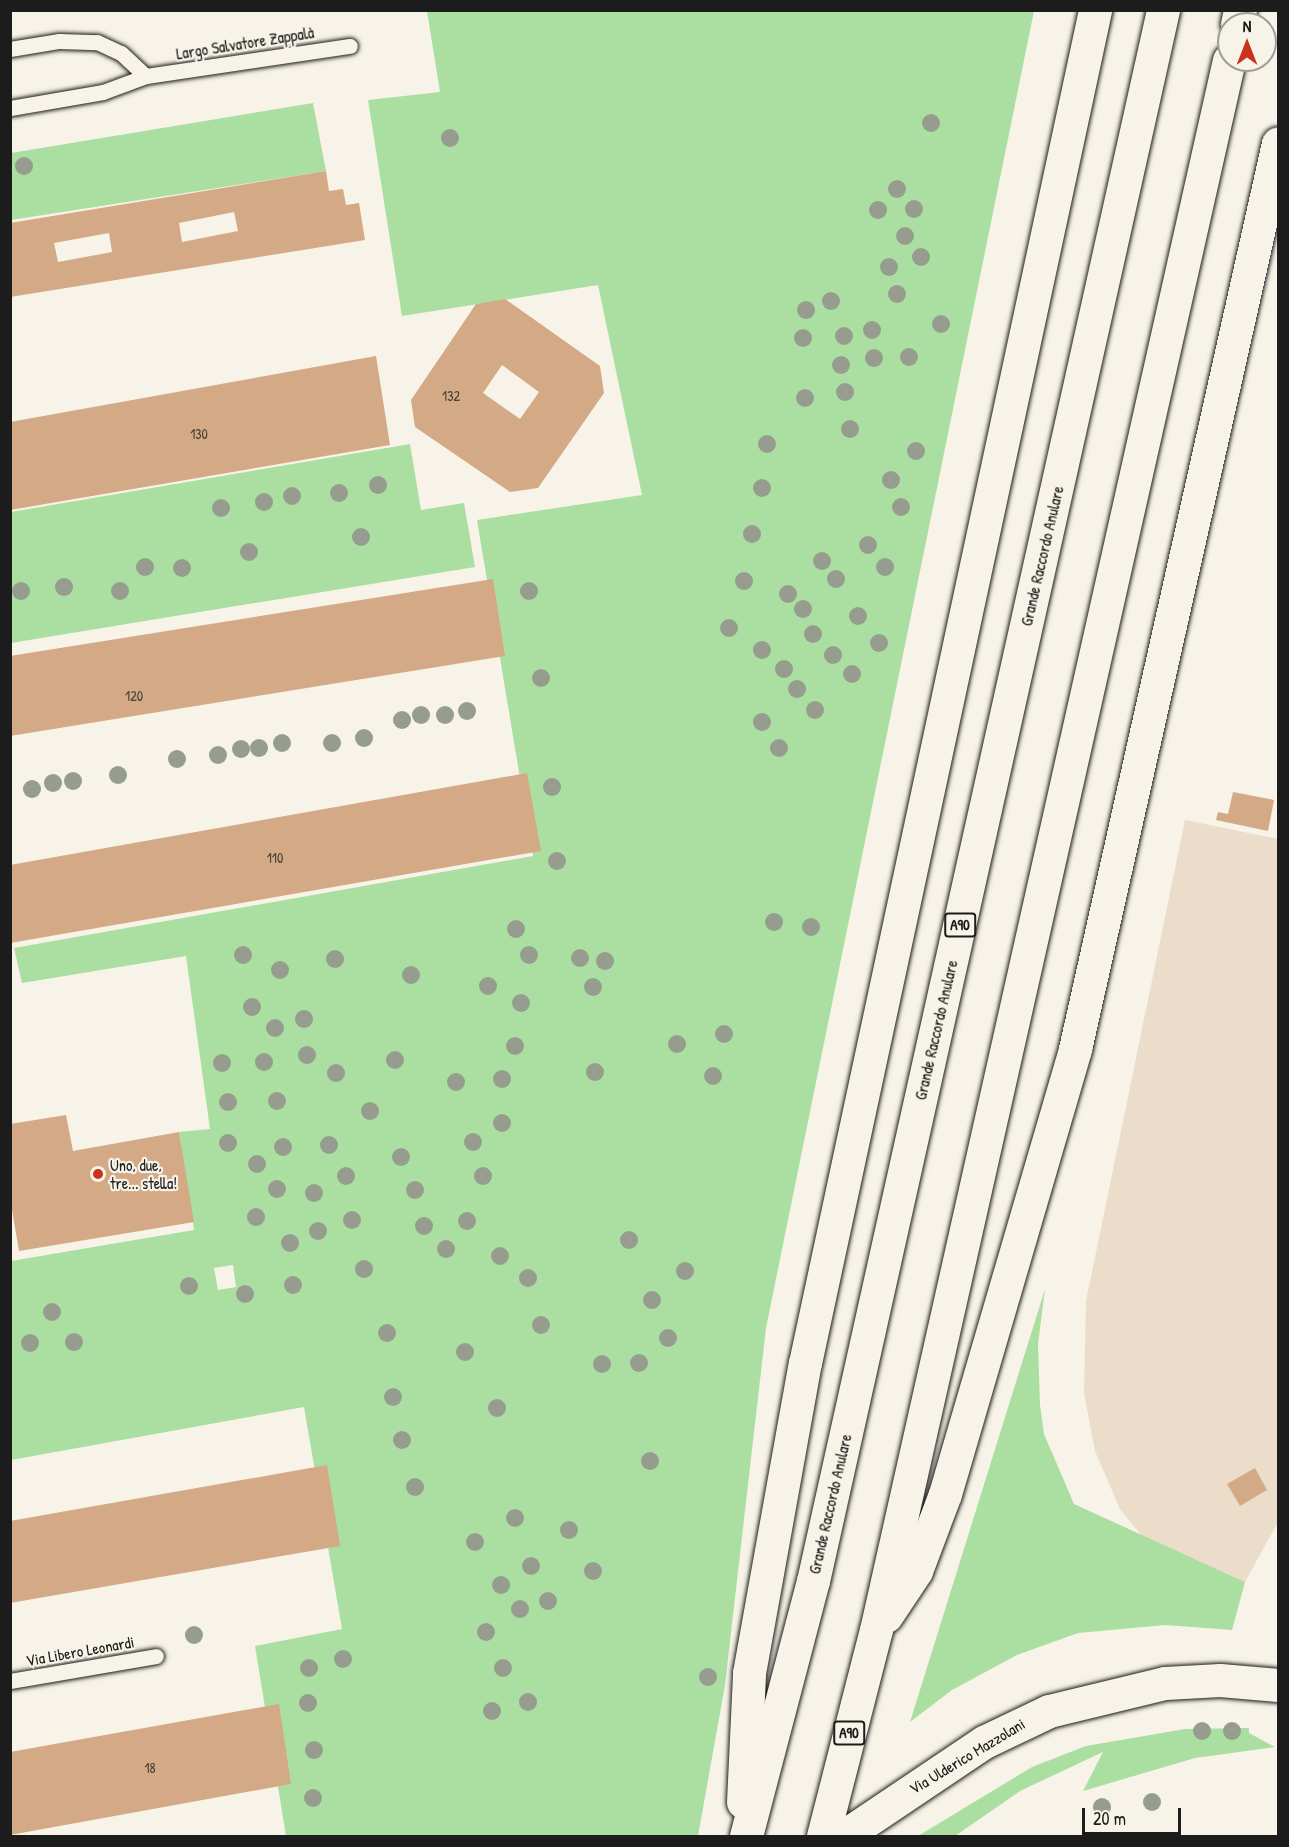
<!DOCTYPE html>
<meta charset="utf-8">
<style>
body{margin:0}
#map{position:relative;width:1289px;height:1847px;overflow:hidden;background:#f7f3e8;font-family:"Patrick Hand",sans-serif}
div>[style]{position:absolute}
.built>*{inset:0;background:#ecddca}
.green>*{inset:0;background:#abdfa1}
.building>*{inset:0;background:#d3aa85}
.roads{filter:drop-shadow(0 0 2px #1c1c1c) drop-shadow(0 0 2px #1c1c1c)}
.lane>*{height:15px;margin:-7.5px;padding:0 7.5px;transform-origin:7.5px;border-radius:7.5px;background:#f7f3e8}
.secondary>*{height:33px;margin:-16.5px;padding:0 16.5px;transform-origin:16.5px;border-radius:16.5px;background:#f7f3e8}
.highway>*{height:33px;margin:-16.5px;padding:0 16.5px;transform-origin:16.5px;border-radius:16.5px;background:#f7f3e8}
.trees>*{width:18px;height:18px;margin:-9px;border-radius:50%;background:#969d8e}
.dots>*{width:16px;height:16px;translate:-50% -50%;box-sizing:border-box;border:3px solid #f7f3e8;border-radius:50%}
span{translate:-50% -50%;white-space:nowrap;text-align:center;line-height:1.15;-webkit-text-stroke:4.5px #f7f3e8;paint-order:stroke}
.number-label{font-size:14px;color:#4a4036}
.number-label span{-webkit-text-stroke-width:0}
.shield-label span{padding:2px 4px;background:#f7f3e8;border:2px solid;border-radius:4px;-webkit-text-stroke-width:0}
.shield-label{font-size:15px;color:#1c1c1c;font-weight:700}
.street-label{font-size:16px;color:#1c1c1c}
.poi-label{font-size:16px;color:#1c1c1c}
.left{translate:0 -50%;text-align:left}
.frame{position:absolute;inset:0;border:12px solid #1c1c1c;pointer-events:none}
.north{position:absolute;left:1217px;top:12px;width:60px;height:60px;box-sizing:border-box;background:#f7f3e8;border:2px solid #9f9d96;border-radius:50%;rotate:0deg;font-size:16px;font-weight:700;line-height:24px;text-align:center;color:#1c1c1c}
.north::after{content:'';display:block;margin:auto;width:21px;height:27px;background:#c8321e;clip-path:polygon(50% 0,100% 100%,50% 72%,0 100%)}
.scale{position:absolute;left:1082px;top:1808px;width:99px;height:27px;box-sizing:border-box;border:3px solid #1c1c1c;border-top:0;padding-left:8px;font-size:18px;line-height:21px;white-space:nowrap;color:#1c1c1c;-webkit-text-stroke:4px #f7f3e8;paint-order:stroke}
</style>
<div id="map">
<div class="built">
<i style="clip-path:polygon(1185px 820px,1278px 839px,1278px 1522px,1245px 1582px,1142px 1536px,1120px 1509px,1095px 1451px,1084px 1393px,1086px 1301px)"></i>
</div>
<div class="green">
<i style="clip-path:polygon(evenodd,427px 11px,1034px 11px,766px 1328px,725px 1685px,698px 1836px,286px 1836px,255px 1646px,342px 1629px,304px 1407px,11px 1460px,11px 1261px,194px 1230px,179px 1132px,210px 1129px,186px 956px,22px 983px,14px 948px,533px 856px,477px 520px,642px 495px,598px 285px,402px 316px,368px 100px,440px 92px,427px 11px,233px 1265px,236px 1287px,218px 1290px,214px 1268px,233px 1265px)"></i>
<i style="clip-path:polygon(313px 103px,326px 171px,11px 220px,11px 153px)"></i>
<i style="clip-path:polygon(410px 444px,421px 510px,464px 503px,475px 567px,11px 643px,11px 512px)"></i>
<i style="clip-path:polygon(1045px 1289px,1038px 1344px,1040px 1405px,1044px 1434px,1074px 1504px,1245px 1582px,1232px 1630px,1165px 1625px,1078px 1633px,1017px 1655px,952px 1690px,910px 1722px)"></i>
<i style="clip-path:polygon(1249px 1728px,1249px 1733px,1275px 1747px,1195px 1758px,1083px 1791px,1103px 1752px,1020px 1791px,955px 1836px,918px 1836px,1032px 1767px,1086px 1746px,1185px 1729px)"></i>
</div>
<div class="building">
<i style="clip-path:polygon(evenodd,326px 171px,329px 191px,343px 189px,346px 205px,359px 203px,365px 240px,10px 297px,10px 223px,326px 171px,234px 212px,238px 231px,182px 242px,179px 223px,234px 212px,326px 171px,109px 233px,112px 252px,58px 262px,54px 243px,109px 233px)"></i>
<i style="clip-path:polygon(evenodd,505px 299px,600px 366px,604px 393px,538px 488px,510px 492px,415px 427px,411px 400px,476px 304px,505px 299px,502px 365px,539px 392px,520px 419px,483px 393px,502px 365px)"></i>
<i style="clip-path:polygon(376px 356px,390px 445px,10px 510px,10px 422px)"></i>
<i style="clip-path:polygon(493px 579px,505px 656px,10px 736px,10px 656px)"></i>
<i style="clip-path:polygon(527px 773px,541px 851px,10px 943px,10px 865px)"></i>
<i style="clip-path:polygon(1233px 792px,1274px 800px,1268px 831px,1216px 820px,1218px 812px,1228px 814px)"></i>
<i style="clip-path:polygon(66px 1115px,73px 1151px,179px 1132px,194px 1222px,19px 1251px,10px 1198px,10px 1124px)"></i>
<i style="clip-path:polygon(327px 1465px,340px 1546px,10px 1603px,10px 1521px)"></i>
<i style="clip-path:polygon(1255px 1468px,1267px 1490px,1240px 1506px,1227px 1484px)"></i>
<i style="clip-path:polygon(279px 1704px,291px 1784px,10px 1835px,10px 1752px)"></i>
</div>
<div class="roads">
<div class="lane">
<i style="left:10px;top:49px;width:50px;rotate:-9.3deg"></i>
<i style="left:59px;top:41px;width:38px;rotate:2deg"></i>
<i style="left:97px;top:42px;width:26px;rotate:25deg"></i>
<i style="left:121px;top:53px;width:34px;rotate:43deg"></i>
<i style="left:146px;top:76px;width:46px;rotate:159.6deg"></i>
<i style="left:103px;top:92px;width:94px;rotate:170.2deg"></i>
<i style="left:146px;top:76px;width:206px;rotate:-8.4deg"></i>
<i style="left:10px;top:1681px;width:148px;rotate:-9.7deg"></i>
</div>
<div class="secondary">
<i style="left:844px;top:1836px;width:169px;rotate:-33.9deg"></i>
<i style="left:984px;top:1742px;width:72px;rotate:-25.5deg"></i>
<i style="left:1049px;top:1711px;width:119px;rotate:-13.6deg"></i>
<i style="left:1165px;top:1683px;width:55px;rotate:-3.1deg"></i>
<i style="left:1220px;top:1680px;width:58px;rotate:4.9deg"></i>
</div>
<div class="highway">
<i style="left:1237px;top:24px;width:14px;rotate:-78deg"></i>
<i style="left:886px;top:1616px;width:54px;rotate:-56.3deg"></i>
<i style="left:916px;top:1571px;width:82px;rotate:-69.4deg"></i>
<i style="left:945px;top:1494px;width:464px;rotate:-73.7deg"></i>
<i style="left:1075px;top:1049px;width:928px;rotate:-77.37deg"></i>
<i style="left:743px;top:1802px;width:129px;rotate:-87.3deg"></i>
<i style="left:749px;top:1673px;width:315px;rotate:-79.8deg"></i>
<i style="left:805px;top:1363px;width:1384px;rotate:-77.9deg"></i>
<i style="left:746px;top:1836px;width:264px;rotate:-75.3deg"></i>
<i style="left:813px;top:1581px;width:1610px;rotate:-77.44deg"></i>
<i style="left:823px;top:1836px;width:213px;rotate:-75.6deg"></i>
<i style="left:876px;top:1630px;width:1609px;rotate:-77.33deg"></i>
</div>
</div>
<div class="trees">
<i style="left:931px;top:123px"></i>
<i style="left:450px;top:138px"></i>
<i style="left:24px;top:166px"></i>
<i style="left:897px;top:189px"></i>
<i style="left:914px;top:209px"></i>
<i style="left:878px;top:210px"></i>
<i style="left:905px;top:236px"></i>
<i style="left:921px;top:257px"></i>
<i style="left:889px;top:267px"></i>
<i style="left:897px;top:294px"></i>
<i style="left:831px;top:301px"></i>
<i style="left:806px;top:310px"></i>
<i style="left:941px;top:324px"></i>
<i style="left:872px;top:330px"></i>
<i style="left:844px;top:336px"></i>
<i style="left:803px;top:338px"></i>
<i style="left:909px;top:357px"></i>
<i style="left:874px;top:358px"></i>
<i style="left:841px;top:365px"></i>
<i style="left:845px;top:392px"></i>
<i style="left:805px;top:398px"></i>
<i style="left:850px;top:429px"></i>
<i style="left:767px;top:444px"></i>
<i style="left:916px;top:451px"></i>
<i style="left:891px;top:480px"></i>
<i style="left:378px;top:485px"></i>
<i style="left:762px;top:488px"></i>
<i style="left:339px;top:493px"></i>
<i style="left:292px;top:496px"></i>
<i style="left:264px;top:502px"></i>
<i style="left:901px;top:507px"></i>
<i style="left:221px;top:508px"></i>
<i style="left:752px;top:534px"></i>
<i style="left:361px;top:537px"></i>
<i style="left:868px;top:545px"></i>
<i style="left:249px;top:552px"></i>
<i style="left:822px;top:561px"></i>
<i style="left:145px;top:567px"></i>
<i style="left:885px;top:567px"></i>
<i style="left:182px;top:568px"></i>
<i style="left:836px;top:579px"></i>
<i style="left:744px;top:581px"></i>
<i style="left:64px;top:587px"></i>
<i style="left:21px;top:591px"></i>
<i style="left:120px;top:591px"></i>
<i style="left:529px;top:591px"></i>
<i style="left:788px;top:594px"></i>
<i style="left:803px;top:609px"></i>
<i style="left:858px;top:616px"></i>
<i style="left:729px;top:628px"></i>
<i style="left:813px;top:634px"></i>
<i style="left:879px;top:643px"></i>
<i style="left:762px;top:650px"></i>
<i style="left:833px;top:655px"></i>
<i style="left:784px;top:669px"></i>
<i style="left:852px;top:674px"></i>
<i style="left:541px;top:678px"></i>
<i style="left:797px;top:689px"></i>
<i style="left:815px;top:710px"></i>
<i style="left:467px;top:711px"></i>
<i style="left:421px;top:715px"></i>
<i style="left:445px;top:715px"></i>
<i style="left:402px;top:720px"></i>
<i style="left:762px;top:722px"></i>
<i style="left:364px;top:738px"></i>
<i style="left:282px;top:743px"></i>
<i style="left:332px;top:743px"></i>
<i style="left:259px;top:748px"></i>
<i style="left:779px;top:748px"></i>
<i style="left:241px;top:749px"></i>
<i style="left:218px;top:755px"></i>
<i style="left:177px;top:759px"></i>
<i style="left:118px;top:775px"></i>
<i style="left:73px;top:781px"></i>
<i style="left:53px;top:783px"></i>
<i style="left:552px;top:787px"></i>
<i style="left:32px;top:789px"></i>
<i style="left:557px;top:861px"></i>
<i style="left:774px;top:922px"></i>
<i style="left:811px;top:927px"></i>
<i style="left:516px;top:929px"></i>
<i style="left:243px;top:955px"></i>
<i style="left:529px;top:955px"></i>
<i style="left:580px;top:958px"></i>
<i style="left:335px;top:959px"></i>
<i style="left:605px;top:961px"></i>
<i style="left:280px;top:970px"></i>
<i style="left:411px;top:975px"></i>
<i style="left:488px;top:986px"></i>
<i style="left:593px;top:987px"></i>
<i style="left:521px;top:1003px"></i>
<i style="left:252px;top:1007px"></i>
<i style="left:304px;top:1019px"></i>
<i style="left:275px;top:1028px"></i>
<i style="left:724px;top:1034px"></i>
<i style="left:677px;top:1044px"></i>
<i style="left:515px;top:1046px"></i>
<i style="left:307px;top:1055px"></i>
<i style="left:395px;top:1060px"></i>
<i style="left:264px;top:1062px"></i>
<i style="left:222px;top:1063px"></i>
<i style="left:595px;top:1072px"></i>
<i style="left:336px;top:1073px"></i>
<i style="left:713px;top:1076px"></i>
<i style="left:502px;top:1079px"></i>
<i style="left:456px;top:1082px"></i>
<i style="left:277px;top:1101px"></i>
<i style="left:228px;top:1102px"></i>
<i style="left:370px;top:1111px"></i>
<i style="left:502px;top:1123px"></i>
<i style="left:473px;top:1142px"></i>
<i style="left:228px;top:1143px"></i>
<i style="left:329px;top:1145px"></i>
<i style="left:283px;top:1147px"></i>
<i style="left:401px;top:1157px"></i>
<i style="left:257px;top:1164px"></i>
<i style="left:346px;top:1176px"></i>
<i style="left:483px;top:1176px"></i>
<i style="left:277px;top:1189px"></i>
<i style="left:415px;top:1190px"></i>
<i style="left:314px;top:1193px"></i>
<i style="left:256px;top:1217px"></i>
<i style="left:352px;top:1220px"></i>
<i style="left:467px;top:1221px"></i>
<i style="left:424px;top:1226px"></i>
<i style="left:318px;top:1231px"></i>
<i style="left:629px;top:1240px"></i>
<i style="left:290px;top:1243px"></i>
<i style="left:446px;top:1249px"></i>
<i style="left:500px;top:1256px"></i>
<i style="left:364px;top:1269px"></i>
<i style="left:685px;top:1271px"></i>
<i style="left:528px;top:1278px"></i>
<i style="left:293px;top:1285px"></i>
<i style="left:189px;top:1286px"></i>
<i style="left:245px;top:1294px"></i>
<i style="left:652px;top:1300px"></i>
<i style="left:52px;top:1312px"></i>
<i style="left:541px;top:1325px"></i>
<i style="left:387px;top:1333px"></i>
<i style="left:668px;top:1338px"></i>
<i style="left:74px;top:1342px"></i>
<i style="left:30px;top:1343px"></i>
<i style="left:465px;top:1352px"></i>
<i style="left:639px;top:1363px"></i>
<i style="left:602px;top:1364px"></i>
<i style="left:393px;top:1397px"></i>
<i style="left:497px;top:1408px"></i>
<i style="left:402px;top:1440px"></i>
<i style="left:650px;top:1461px"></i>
<i style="left:415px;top:1487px"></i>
<i style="left:515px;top:1518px"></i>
<i style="left:569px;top:1530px"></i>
<i style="left:475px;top:1542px"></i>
<i style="left:531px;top:1566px"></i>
<i style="left:593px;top:1571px"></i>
<i style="left:501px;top:1585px"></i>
<i style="left:548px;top:1601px"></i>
<i style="left:520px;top:1609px"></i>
<i style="left:486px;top:1632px"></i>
<i style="left:194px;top:1635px"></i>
<i style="left:343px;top:1659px"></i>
<i style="left:309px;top:1668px"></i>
<i style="left:503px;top:1668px"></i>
<i style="left:708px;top:1677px"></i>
<i style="left:528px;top:1702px"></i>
<i style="left:308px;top:1703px"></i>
<i style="left:492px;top:1711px"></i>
<i style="left:1202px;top:1731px"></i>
<i style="left:1232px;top:1731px"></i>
<i style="left:314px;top:1750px"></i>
<i style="left:313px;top:1798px"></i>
<i style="left:1152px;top:1802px"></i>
<i style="left:1102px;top:1807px"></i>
</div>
<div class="dots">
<i style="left:98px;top:1174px;background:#c8321e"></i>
</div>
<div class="number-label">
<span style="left:451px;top:396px">132</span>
<span style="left:199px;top:434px">130</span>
<span style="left:134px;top:696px">120</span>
<span style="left:275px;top:858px">110</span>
<span style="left:150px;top:1768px">18</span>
</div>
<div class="shield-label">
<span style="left:960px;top:925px">A90</span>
<span style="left:849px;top:1733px">A90</span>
</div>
<div class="street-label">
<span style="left:245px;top:43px;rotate:-9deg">Largo Salvatore Zappalà</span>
<span style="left:1042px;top:556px;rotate:-77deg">Grande Raccordo Anulare</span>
<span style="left:936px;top:1030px;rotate:-77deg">Grande Raccordo Anulare</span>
<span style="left:830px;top:1504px;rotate:-77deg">Grande Raccordo Anulare</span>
<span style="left:80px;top:1651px;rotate:-10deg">Via Libero Leonardi</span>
<span style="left:967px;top:1756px;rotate:-31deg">Via Ulderico Mazzolani</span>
</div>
<div class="poi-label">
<span class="left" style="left:110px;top:1174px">Uno, due,<br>tre... stella!</span>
</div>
<div class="frame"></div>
<div class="north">N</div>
<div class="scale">20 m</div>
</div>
